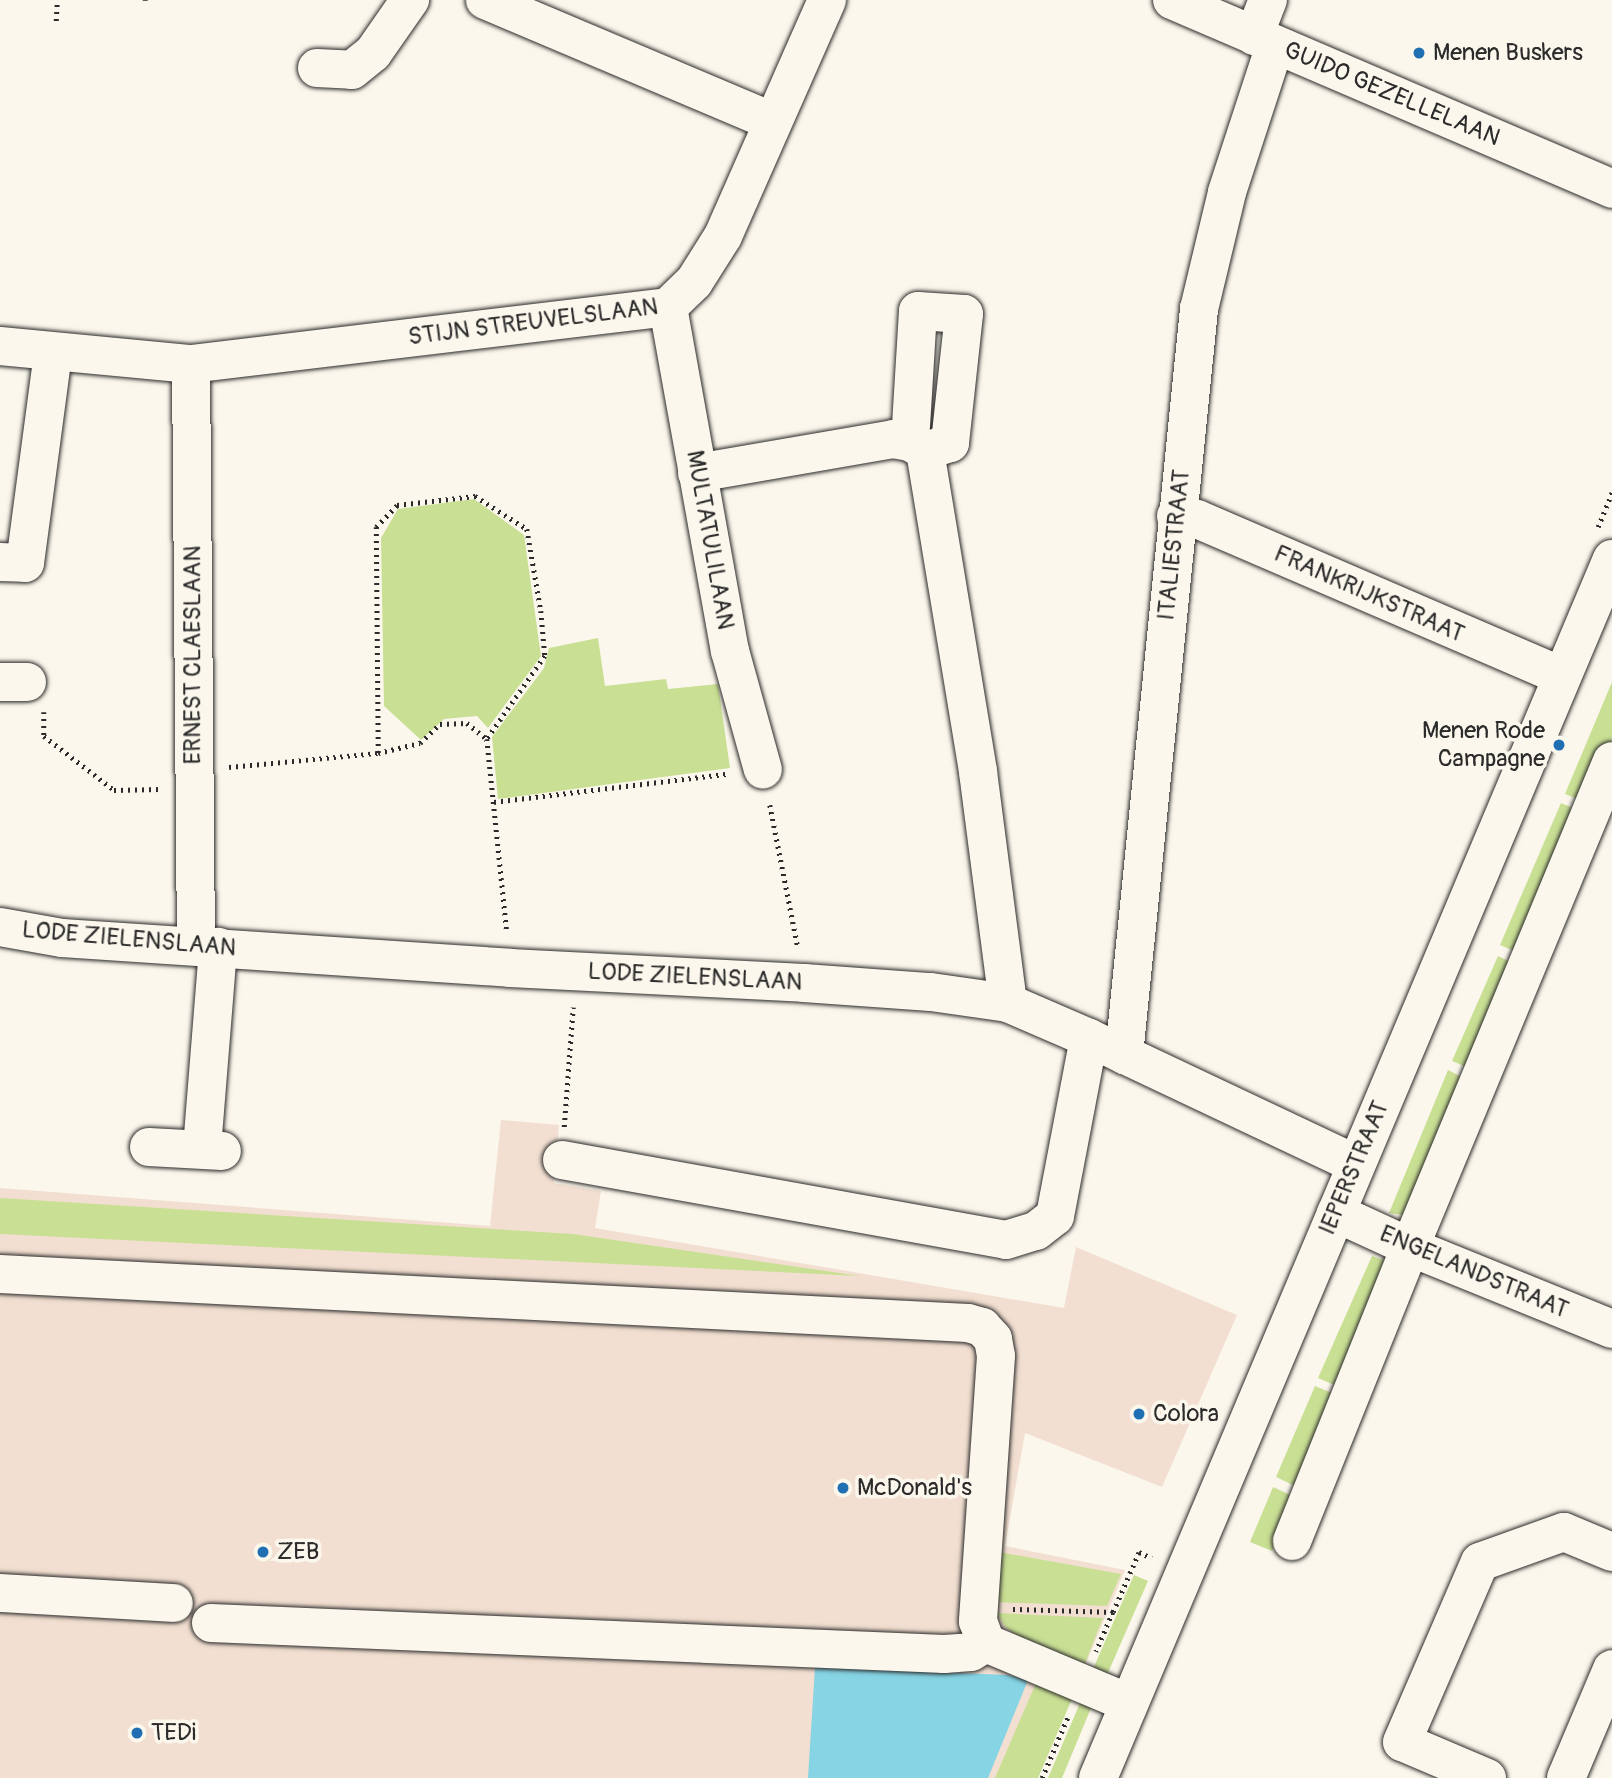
<!DOCTYPE html>
<style>
body{margin:0}
#map{position:relative;width:1612px;height:1778px;overflow:hidden;background:#fbf7ec;font-family:Pangolin,sans-serif}
div>[style]{position:absolute}
.built>*{inset:0;background:#f2dfd1}
.green>*{inset:0;background:#c9df94}
.water>*{inset:0;background:#86d4e4}
.path>*{height:4.5px;margin-top:-2.25px;transform-origin:0;background:repeating-linear-gradient(90deg,#2b2b2b 0 2px,transparent 0 7px)}
.roads{filter:drop-shadow(0 0 2px #2b2b2b) drop-shadow(0 0 2px #2b2b2b)}
.minor>*{height:38px;margin:-19px;padding:0 19px;transform-origin:19px;border-radius:19px;background:#fbf7ec}
.dots>*{width:19px;height:19px;translate:-50% -50%;box-sizing:border-box;border:4px solid #fbf7ec;border-radius:50%}
span{translate:-50% -50%;white-space:nowrap;text-align:center;line-height:1.15;-webkit-text-stroke:7px #fbf7ec;paint-order:stroke}
.poi-label{font-size:24px;color:#2b2b2b}
.left{translate:0 -50%;text-align:left}
.right{translate:-100% -50%;text-align:right}
.street-label{font-size:24px;color:#2b2b2b}
</style>
<div id="map">
<div class="built">
<i style="clip-path:polygon(501px 1120px,559px 1125px,554px 1183px,601px 1191px,595px 1228px,1064px 1308px,1076px 1247px,1237px 1315px,1162px 1487px,1025px 1433px,1005px 1546px,1125px 1570px,1038px 1778px,0 1778px,0 1188px,490px 1226px)"></i>
</div>
<div class="green">
<i style="clip-path:polygon(474px 499px,524px 535px,541px 656px,488px 728px,477px 716px,444px 719px,421px 740px,384px 706px,381px 538px,398px 509px)"></i>
<i style="clip-path:polygon(598px 638px,605px 686px,666px 679px,668px 689px,718px 684px,730px 768px,498px 799px,492px 737px,544px 668px,549px 648px)"></i>
<i style="clip-path:polygon(1612px 682px,1612px 738px,1585px 802px,1565px 794px)"></i>
<i style="clip-path:polygon(1561px 803px,1582px 812px,1521px 954px,1500px 945px)"></i>
<i style="clip-path:polygon(1498px 956px,1517px 965px,1471px 1069px,1452px 1061px)"></i>
<i style="clip-path:polygon(1448px 1070px,1469px 1081px,1403px 1215px,1389px 1213px)"></i>
<i style="clip-path:polygon(0 1198px,573px 1234px,860px 1276px,0 1234px)"></i>
<i style="clip-path:polygon(1372px 1256px,1383px 1260px,1387px 1266px,1341px 1388px,1318px 1378px)"></i>
<i style="clip-path:polygon(1315px 1386px,1337px 1395px,1297px 1487px,1276px 1477px)"></i>
<i style="clip-path:polygon(1273px 1487px,1295px 1497px,1272px 1551px,1250px 1542px)"></i>
<i style="clip-path:polygon(999px 1552px,1121px 1574px,1107px 1606px,993px 1602px)"></i>
<i style="clip-path:polygon(1134px 1575px,1148px 1581px,1107px 1675px,1093px 1669px)"></i>
<i style="clip-path:polygon(997px 1613px,1103px 1618px,1084px 1666px,1023px 1640px,1005px 1627px)"></i>
<i style="clip-path:polygon(1036px 1683px,1072px 1699px,1038px 1778px,995px 1778px)"></i>
<i style="clip-path:polygon(1080px 1703px,1091px 1708px,1062px 1778px,1048px 1778px)"></i>
</div>
<div class="water">
<i style="clip-path:polygon(815px 1667px,1008px 1675px,1028px 1680px,988px 1778px,808px 1778px)"></i>
</div>
<div class="path">
<i style="left:145px;top:1px;width:1px;rotate:-90deg"></i>
<i style="left:56px;top:21px;width:21px;rotate:-87deg"></i>
<i style="left:1598px;top:527px;width:37px;rotate:-68deg"></i>
<i style="left:44px;top:712px;width:24px;rotate:90deg"></i>
<i style="left:44px;top:736px;width:88px;rotate:37.6deg"></i>
<i style="left:114px;top:790px;width:46px;rotate:-1.2deg"></i>
<i style="left:378px;top:753px;width:226px;rotate:-90.5deg"></i>
<i style="left:376px;top:527px;width:30px;rotate:-46deg"></i>
<i style="left:397px;top:505px;width:79px;rotate:-6.6deg"></i>
<i style="left:475px;top:496px;width:62px;rotate:32.4deg"></i>
<i style="left:527px;top:529px;width:83px;rotate:80.3deg"></i>
<i style="left:541px;top:611px;width:45px;rotate:84.9deg"></i>
<i style="left:545px;top:656px;width:101px;rotate:124.9deg"></i>
<i style="left:229px;top:767px;width:150px;rotate:-5.4deg"></i>
<i style="left:378px;top:753px;width:43px;rotate:-13.4deg"></i>
<i style="left:420px;top:743px;width:28px;rotate:-44deg"></i>
<i style="left:440px;top:724px;width:27px;rotate:-2deg"></i>
<i style="left:467px;top:723px;width:26px;rotate:39deg"></i>
<i style="left:487px;top:739px;width:195px;rotate:84.1deg"></i>
<i style="left:494px;top:802px;width:235px;rotate:-6.9deg"></i>
<i style="left:770px;top:805px;width:146px;rotate:78.9deg"></i>
<i style="left:564px;top:1127px;width:120px;rotate:-85.7deg"></i>
<i style="left:1013px;top:1609px;width:100px;rotate:1.7deg"></i>
<i style="left:1113px;top:1612px;width:43px;rotate:113deg"></i>
<i style="left:1113px;top:1612px;width:65px;rotate:-66.6deg"></i>
<i style="left:1139px;top:1552px;width:14px;rotate:25deg"></i>
<i style="left:1042px;top:1778px;width:69px;rotate:-67.1deg"></i>
</div>
<div class="roads">
<div class="minor">
<i style="left:485px;top:0;width:311px;rotate:22.9deg"></i>
<i style="left:1172px;top:0;width:479px;rotate:23.2deg"></i>
<i style="left:1254px;top:36px;width:39px;rotate:-69deg"></i>
<i style="left:317px;top:68px;width:35px;rotate:3deg"></i>
<i style="left:352px;top:70px;width:27px;rotate:-39deg"></i>
<i style="left:373px;top:53px;width:65px;rotate:-55.1deg"></i>
<i style="left:668px;top:307px;width:350px;rotate:79.8deg"></i>
<i style="left:730px;top:651px;width:123px;rotate:74.5deg"></i>
<i style="left:0;top:346px;width:192px;rotate:5.4deg"></i>
<i style="left:191px;top:364px;width:480px;rotate:-6.8deg"></i>
<i style="left:668px;top:307px;width:36px;rotate:-44deg"></i>
<i style="left:694px;top:282px;width:54px;rotate:-57.8deg"></i>
<i style="left:723px;top:236px;width:258px;rotate:-66.2deg"></i>
<i style="left:191px;top:364px;width:581px;rotate:89.51deg"></i>
<i style="left:910px;top:442px;width:131px;rotate:-86.5deg"></i>
<i style="left:918px;top:311px;width:46px;rotate:3.7deg"></i>
<i style="left:964px;top:314px;width:130px;rotate:96.2deg"></i>
<i style="left:950px;top:443px;width:26px;rotate:162deg"></i>
<i style="left:697px;top:473px;width:199px;rotate:-9.8deg"></i>
<i style="left:893px;top:439px;width:17px;rotate:10deg"></i>
<i style="left:910px;top:442px;width:17px;rotate:31deg"></i>
<i style="left:925px;top:451px;width:325px;rotate:80.6deg"></i>
<i style="left:978px;top:772px;width:233px;rotate:82.6deg"></i>
<i style="left:1176px;top:516px;width:21px;rotate:8deg"></i>
<i style="left:1197px;top:519px;width:396px;rotate:23.3deg"></i>
<i style="left:0;top:562px;width:25px;rotate:2deg"></i>
<i style="left:25px;top:563px;width:213px;rotate:-82.4deg"></i>
<i style="left:0;top:682px;width:27px"></i>
<i style="left:0;top:927px;width:63px;rotate:10.1deg"></i>
<i style="left:62px;top:938px;width:449px;rotate:3.8deg"></i>
<i style="left:510px;top:968px;width:294px;rotate:2.9deg"></i>
<i style="left:804px;top:983px;width:127px;rotate:4.1deg"></i>
<i style="left:931px;top:992px;width:78px;rotate:8.1deg"></i>
<i style="left:1008px;top:1003px;width:88px;rotate:23.4deg"></i>
<i style="left:1089px;top:1038px;width:294px;rotate:25.3deg"></i>
<i style="left:1124px;top:1055px;width:750px;rotate:-84.26deg"></i>
<i style="left:1199px;top:309px;width:120px;rotate:-76.5deg"></i>
<i style="left:1227px;top:192px;width:155px;rotate:-71.9deg"></i>
<i style="left:149px;top:1147px;width:73px;rotate:3.1deg"></i>
<i style="left:202px;top:1148px;width:202px;rotate:-85.4deg"></i>
<i style="left:562px;top:1160px;width:451px;rotate:10.2deg"></i>
<i style="left:1006px;top:1240px;width:31px;rotate:-17deg"></i>
<i style="left:1036px;top:1231px;width:24px;rotate:-38deg"></i>
<i style="left:1055px;top:1216px;width:181px;rotate:-79.2deg"></i>
<i style="left:1336px;top:1213px;width:81px;rotate:24.7deg"></i>
<i style="left:1410px;top:1247px;width:218px;rotate:22.1deg"></i>
<i style="left:0;top:1274px;width:969px;rotate:2.9deg"></i>
<i style="left:968px;top:1323px;width:15px;rotate:16deg"></i>
<i style="left:982px;top:1327px;width:16px;rotate:47deg"></i>
<i style="left:993px;top:1339px;width:17px;rotate:80deg"></i>
<i style="left:996px;top:1356px;width:266px;rotate:93.9deg"></i>
<i style="left:978px;top:1621px;width:23px;rotate:70deg"></i>
<i style="left:986px;top:1643px;width:155px;rotate:22.8deg"></i>
<i style="left:1292px;top:1541px;width:317px;rotate:-68.1deg"></i>
<i style="left:1410px;top:1247px;width:526px;rotate:-67.43deg"></i>
<i style="left:0;top:1593px;width:174px;rotate:3.3deg"></i>
<i style="left:211px;top:1623px;width:734px;rotate:2.42deg"></i>
<i style="left:944px;top:1654px;width:27px;rotate:-4deg"></i>
<i style="left:971px;top:1652px;width:17px;rotate:-31deg"></i>
<i style="left:1098px;top:1778px;width:1323px;rotate:-67.14deg"></i>
<i style="left:1487px;top:1778px;width:92px;rotate:-157deg"></i>
<i style="left:1402px;top:1742px;width:196px;rotate:-66.6deg"></i>
<i style="left:1480px;top:1562px;width:89px;rotate:-19.7deg"></i>
<i style="left:1564px;top:1532px;width:52px;rotate:22.6deg"></i>
<i style="left:1566px;top:1778px;width:118px;rotate:-67.1deg"></i>
</div>
</div>
<div class="dots">
<i style="left:1419px;top:53px;background:#1f6fb2"></i>
<i style="left:1559px;top:745px;background:#1f6fb2"></i>
<i style="left:1139px;top:1414px;background:#1f6fb2"></i>
<i style="left:843px;top:1488px;background:#1f6fb2"></i>
<i style="left:263px;top:1552px;background:#1f6fb2"></i>
<i style="left:137px;top:1733px;background:#1f6fb2"></i>
</div>
<div class="poi-label">
<span class="left" style="left:1433px;top:53px">Menen Buskers</span>
<span class="right" style="left:1545px;top:745px">Menen Rode<br>Campagne</span>
<span class="left" style="left:1153px;top:1414px">Colora</span>
<span class="left" style="left:857px;top:1488px">McDonald's</span>
<span class="left" style="left:277px;top:1552px">ZEB</span>
<span class="left" style="left:151px;top:1733px">TEDi</span>
</div>
<div class="street-label">
<span style="left:1392px;top:94px;rotate:23deg">GUIDO GEZELLELAAN</span>
<span style="left:533px;top:322px;rotate:-7deg">STIJN STREUVELSLAAN</span>
<span style="left:710px;top:540px;rotate:80deg">MULTATULILAAN</span>
<span style="left:1174px;top:545px;rotate:-84deg">ITALIESTRAAT</span>
<span style="left:1369px;top:594px;rotate:24deg">FRANKRIJKSTRAAT</span>
<span style="left:193px;top:655px;rotate:-90deg">ERNEST CLAESLAAN</span>
<span style="left:129px;top:939px;rotate:5deg">LODE ZIELENSLAAN</span>
<span style="left:695px;top:977px;rotate:3deg">LODE ZIELENSLAAN</span>
<span style="left:1354px;top:1168px;rotate:-67deg">IEPERSTRAAT</span>
<span style="left:1474px;top:1272px;rotate:23deg">ENGELANDSTRAAT</span>
</div>
</div>
